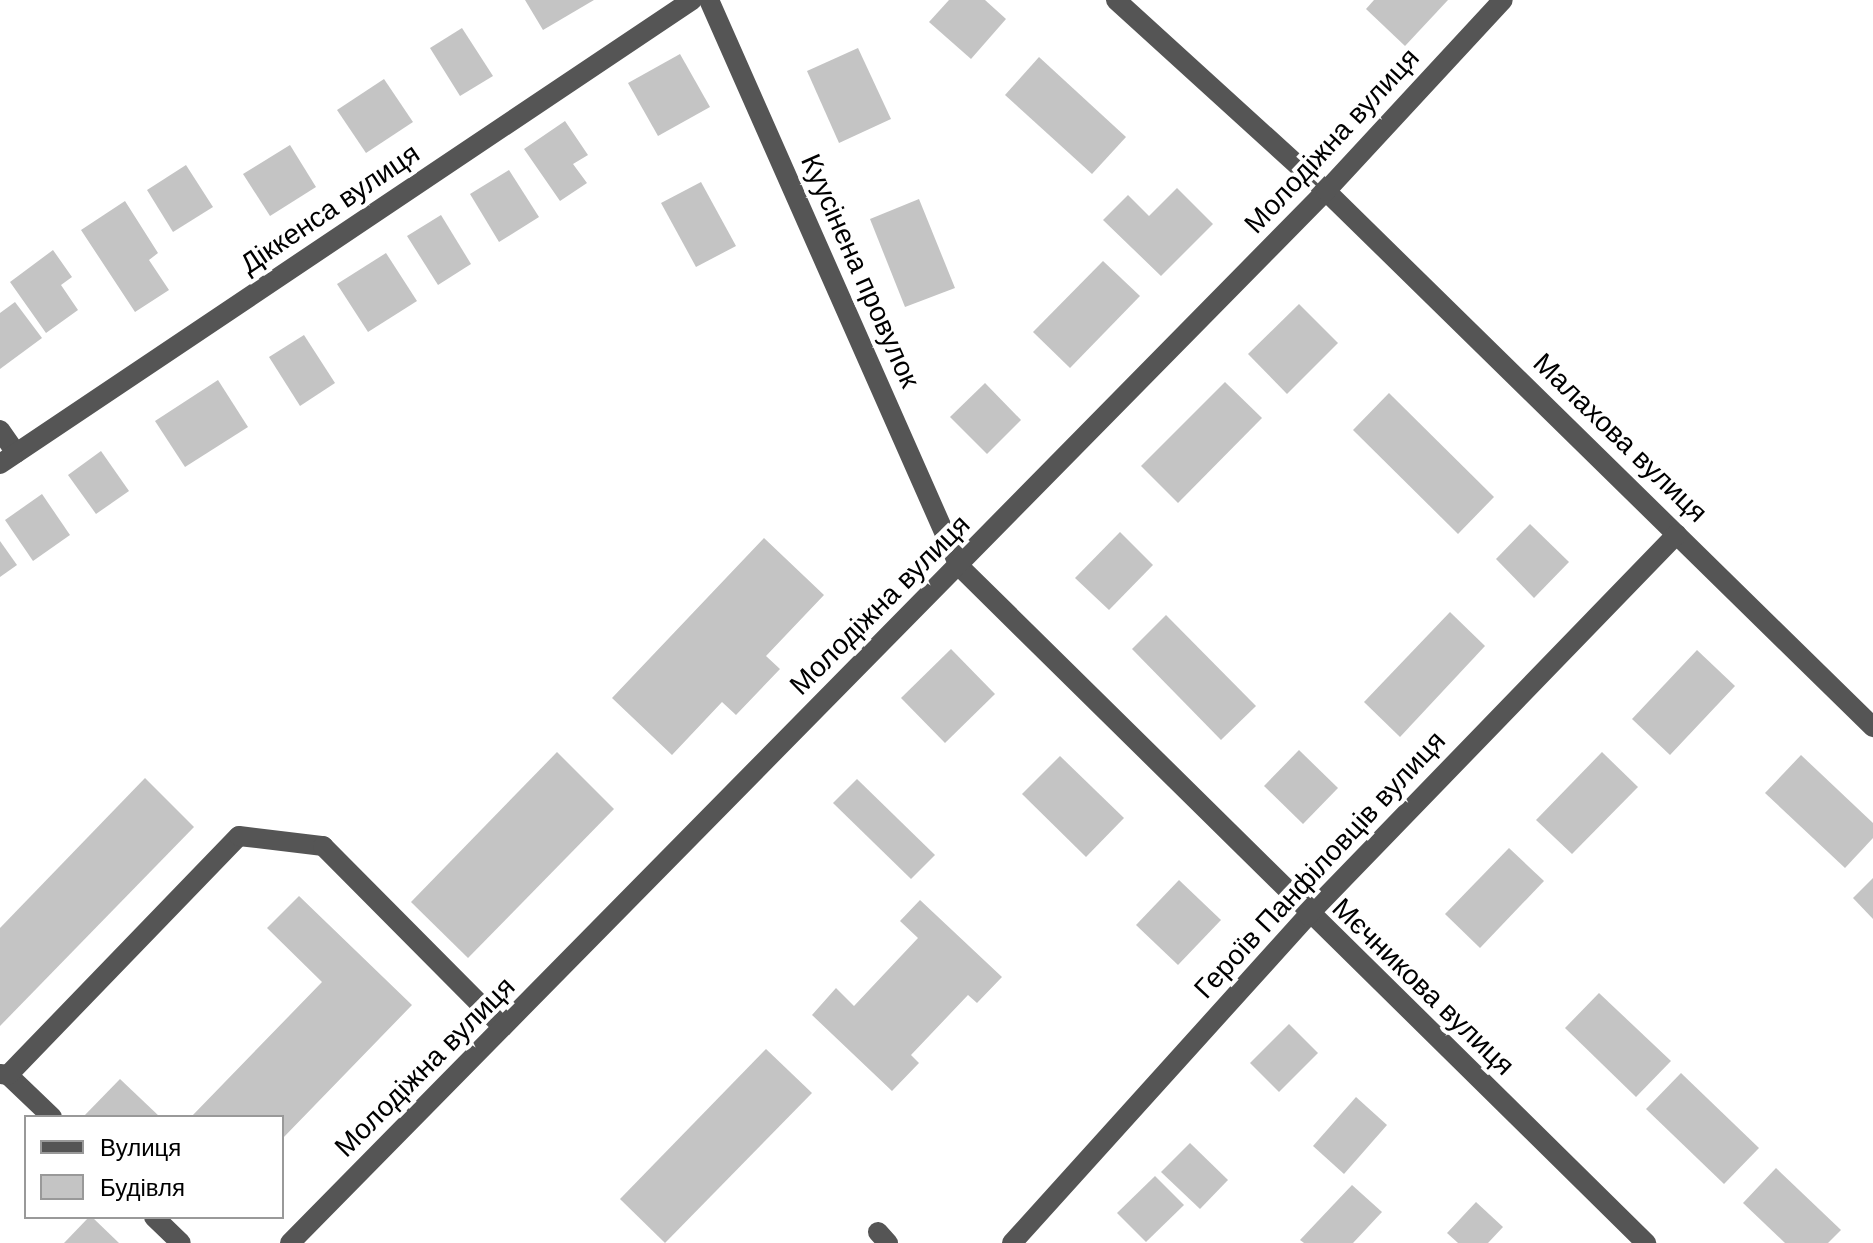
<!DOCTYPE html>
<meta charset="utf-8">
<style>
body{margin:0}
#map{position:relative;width:1873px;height:1243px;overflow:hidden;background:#fff;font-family:"DM Sans",sans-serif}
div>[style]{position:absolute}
.building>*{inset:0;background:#c4c4c4}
.minor>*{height:20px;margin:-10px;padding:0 10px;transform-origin:10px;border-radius:10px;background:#555}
span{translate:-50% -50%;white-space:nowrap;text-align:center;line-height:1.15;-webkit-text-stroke:8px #fff;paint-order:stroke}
.street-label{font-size:28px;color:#000}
.legend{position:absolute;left:24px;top:1115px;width:260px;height:104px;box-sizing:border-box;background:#fff;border:2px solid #999;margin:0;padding:10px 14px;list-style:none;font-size:24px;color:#000}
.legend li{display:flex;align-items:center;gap:16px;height:40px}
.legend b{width:40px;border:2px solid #999}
</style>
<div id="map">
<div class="building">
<i style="clip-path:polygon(525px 0,594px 0,543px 30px)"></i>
<i style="clip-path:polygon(949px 0,985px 0,1006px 19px,971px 59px,929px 22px)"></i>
<i style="clip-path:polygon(1374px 0,1448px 0,1405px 46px,1366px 9px)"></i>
<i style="clip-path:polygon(462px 28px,493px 76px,460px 96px,430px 48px)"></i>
<i style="clip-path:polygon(858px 48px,891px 119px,839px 143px,807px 71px)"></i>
<i style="clip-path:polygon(680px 54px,710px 107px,658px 136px,628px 83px)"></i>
<i style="clip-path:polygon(1039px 57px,1126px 137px,1092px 174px,1005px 95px)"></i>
<i style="clip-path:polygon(384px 79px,413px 122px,366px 153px,337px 110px)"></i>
<i style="clip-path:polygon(565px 121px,588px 155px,573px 164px,587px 183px,560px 201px,524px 149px)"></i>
<i style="clip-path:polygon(290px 145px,316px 187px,270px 216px,243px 174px)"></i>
<i style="clip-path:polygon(186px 165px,213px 207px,173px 232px,147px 190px)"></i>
<i style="clip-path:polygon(509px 170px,539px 217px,499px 242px,470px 194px)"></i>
<i style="clip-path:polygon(701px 182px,736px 246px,696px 267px,661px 203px)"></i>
<i style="clip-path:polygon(1177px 188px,1213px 224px,1161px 276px,1103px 220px,1128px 195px,1149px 216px)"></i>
<i style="clip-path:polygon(919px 199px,955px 288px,905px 307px,870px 219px)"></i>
<i style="clip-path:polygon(125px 201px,158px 253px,149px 260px,169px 290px,135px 312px,81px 230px)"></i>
<i style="clip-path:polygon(441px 215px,471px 264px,438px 285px,407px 236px)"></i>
<i style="clip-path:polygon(53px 250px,72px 277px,61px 285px,78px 310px,46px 333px,10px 282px)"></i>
<i style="clip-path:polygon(386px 253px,417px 301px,368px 332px,337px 284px)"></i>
<i style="clip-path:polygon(1103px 261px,1140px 296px,1070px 368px,1033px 332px)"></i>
<i style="clip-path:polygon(15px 302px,42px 338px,0 369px,0 313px)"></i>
<i style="clip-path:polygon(1299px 304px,1338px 343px,1287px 394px,1248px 354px)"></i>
<i style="clip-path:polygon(304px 335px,335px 383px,300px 406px,269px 357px)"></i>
<i style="clip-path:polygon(218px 380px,248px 427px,185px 467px,155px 421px)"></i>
<i style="clip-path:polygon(1225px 382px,1262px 418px,1178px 503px,1141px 466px)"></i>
<i style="clip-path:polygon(985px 383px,1021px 420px,987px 454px,950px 417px)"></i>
<i style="clip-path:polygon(1389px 393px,1494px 497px,1458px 534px,1353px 430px)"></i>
<i style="clip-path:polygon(101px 451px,129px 491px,96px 514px,68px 475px)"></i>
<i style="clip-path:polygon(42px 494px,70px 535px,33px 561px,5px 520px)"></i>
<i style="clip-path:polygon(1530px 524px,1569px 562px,1534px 598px,1496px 559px)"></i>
<i style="clip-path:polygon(1120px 532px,1153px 565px,1109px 610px,1075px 578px)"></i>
<i style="clip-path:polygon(764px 538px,824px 595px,766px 656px,780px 669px,736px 715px,722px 702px,672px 755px,612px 698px)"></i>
<i style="clip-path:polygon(0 541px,17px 565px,0 577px)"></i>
<i style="clip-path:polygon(1450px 612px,1485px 646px,1400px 737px,1364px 702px)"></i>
<i style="clip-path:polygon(1166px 615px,1256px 706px,1221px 740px,1132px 649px)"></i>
<i style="clip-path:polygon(951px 649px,995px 694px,945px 743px,901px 698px)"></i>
<i style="clip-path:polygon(1697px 650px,1735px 686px,1670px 755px,1632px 719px)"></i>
<i style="clip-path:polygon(1299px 750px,1338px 788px,1303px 824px,1264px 786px)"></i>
<i style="clip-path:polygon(557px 752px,614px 809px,468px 958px,411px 902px)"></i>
<i style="clip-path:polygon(1602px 752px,1638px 787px,1572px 854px,1536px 820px)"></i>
<i style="clip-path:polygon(1801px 755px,1873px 823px,1873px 838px,1845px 868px,1765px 793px)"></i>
<i style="clip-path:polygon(1060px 756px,1124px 818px,1086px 857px,1022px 794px)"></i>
<i style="clip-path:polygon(145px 778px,194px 827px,0 1026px,0 928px)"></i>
<i style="clip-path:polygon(857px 779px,935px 855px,911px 879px,833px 803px)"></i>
<i style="clip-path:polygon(1509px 848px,1544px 881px,1480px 948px,1445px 914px)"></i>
<i style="clip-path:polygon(1873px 878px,1873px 919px,1853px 898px)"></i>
<i style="clip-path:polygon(1179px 880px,1221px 920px,1178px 965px,1136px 925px)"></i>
<i style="clip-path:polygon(299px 896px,412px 1005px,282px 1139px,282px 1117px,191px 1117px,322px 982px,267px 928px)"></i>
<i style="clip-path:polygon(920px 900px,1002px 977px,977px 1003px,968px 995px,911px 1055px,919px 1063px,892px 1091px,812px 1015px,836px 988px,854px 1006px,918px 938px,900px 921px)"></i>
<i style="clip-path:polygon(1599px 993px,1671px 1061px,1636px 1097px,1565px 1028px)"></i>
<i style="clip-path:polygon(1289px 1024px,1318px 1053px,1279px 1092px,1250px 1063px)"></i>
<i style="clip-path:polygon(766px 1049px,812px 1093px,665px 1243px,620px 1199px)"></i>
<i style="clip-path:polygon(1681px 1073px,1759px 1148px,1724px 1184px,1646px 1109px)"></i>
<i style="clip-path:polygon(120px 1079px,160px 1117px,83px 1117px)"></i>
<i style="clip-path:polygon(1356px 1097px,1387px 1125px,1344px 1174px,1313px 1146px)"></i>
<i style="clip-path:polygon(1190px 1143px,1228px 1180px,1200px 1209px,1161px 1172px)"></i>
<i style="clip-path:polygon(1776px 1168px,1841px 1230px,1828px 1243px,1785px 1243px,1743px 1203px)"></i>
<i style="clip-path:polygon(1155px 1176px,1184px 1205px,1146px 1242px,1117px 1213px)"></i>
<i style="clip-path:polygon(1352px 1185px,1382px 1212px,1353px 1243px,1304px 1243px,1300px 1240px)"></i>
<i style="clip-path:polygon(1476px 1202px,1503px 1227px,1488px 1243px,1458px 1243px,1447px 1233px)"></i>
<i style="clip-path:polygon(89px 1217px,92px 1217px,119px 1243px,64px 1243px)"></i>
</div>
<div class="minor">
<i style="left:709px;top:0;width:619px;rotate:66.17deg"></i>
<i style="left:959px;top:566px;width:965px;rotate:44.58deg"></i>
<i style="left:1116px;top:0;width:284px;rotate:42.3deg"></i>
<i style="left:1326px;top:191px;width:766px;rotate:44.42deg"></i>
<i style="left:0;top:430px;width:28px;rotate:55deg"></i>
<i style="left:0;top:464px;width:833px;rotate:-33.84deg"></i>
<i style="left:0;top:1074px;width:8px;rotate:7deg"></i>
<i style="left:8px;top:1075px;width:61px;rotate:43.7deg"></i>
<i style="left:8px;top:1075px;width:332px;rotate:-46deg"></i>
<i style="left:239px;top:836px;width:85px;rotate:6.8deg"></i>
<i style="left:323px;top:846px;width:255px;rotate:45.2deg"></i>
<i style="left:154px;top:1217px;width:37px;rotate:44deg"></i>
<i style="left:878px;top:1232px;width:15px;rotate:48deg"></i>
<i style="left:290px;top:1243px;width:1476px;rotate:-45.44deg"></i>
<i style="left:1326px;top:191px;width:260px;rotate:-47.2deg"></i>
<i style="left:1012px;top:1243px;width:442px;rotate:-47.9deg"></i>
<i style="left:1308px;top:915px;width:530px;rotate:-45.92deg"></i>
</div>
<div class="street-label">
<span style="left:1332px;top:141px;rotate:-47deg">Молодіжна вулиця</span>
<span style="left:330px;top:209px;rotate:-34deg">Діккенса вулиця</span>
<span style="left:860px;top:271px;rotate:66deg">Куусінена провулок</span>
<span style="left:1620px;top:438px;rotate:44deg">Малахова вулиця</span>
<span style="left:880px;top:605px;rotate:-45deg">Молодіжна вулиця</span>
<span style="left:1320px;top:865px;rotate:-47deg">Героїв Панфіловців вулиця</span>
<span style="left:1423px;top:987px;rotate:44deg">Мєчникова вулиця</span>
<span style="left:425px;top:1067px;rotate:-45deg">Молодіжна вулиця</span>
</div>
<ul class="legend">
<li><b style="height:10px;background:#555"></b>Вулиця</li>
<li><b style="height:22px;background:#c4c4c4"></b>Будівля</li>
</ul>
</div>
